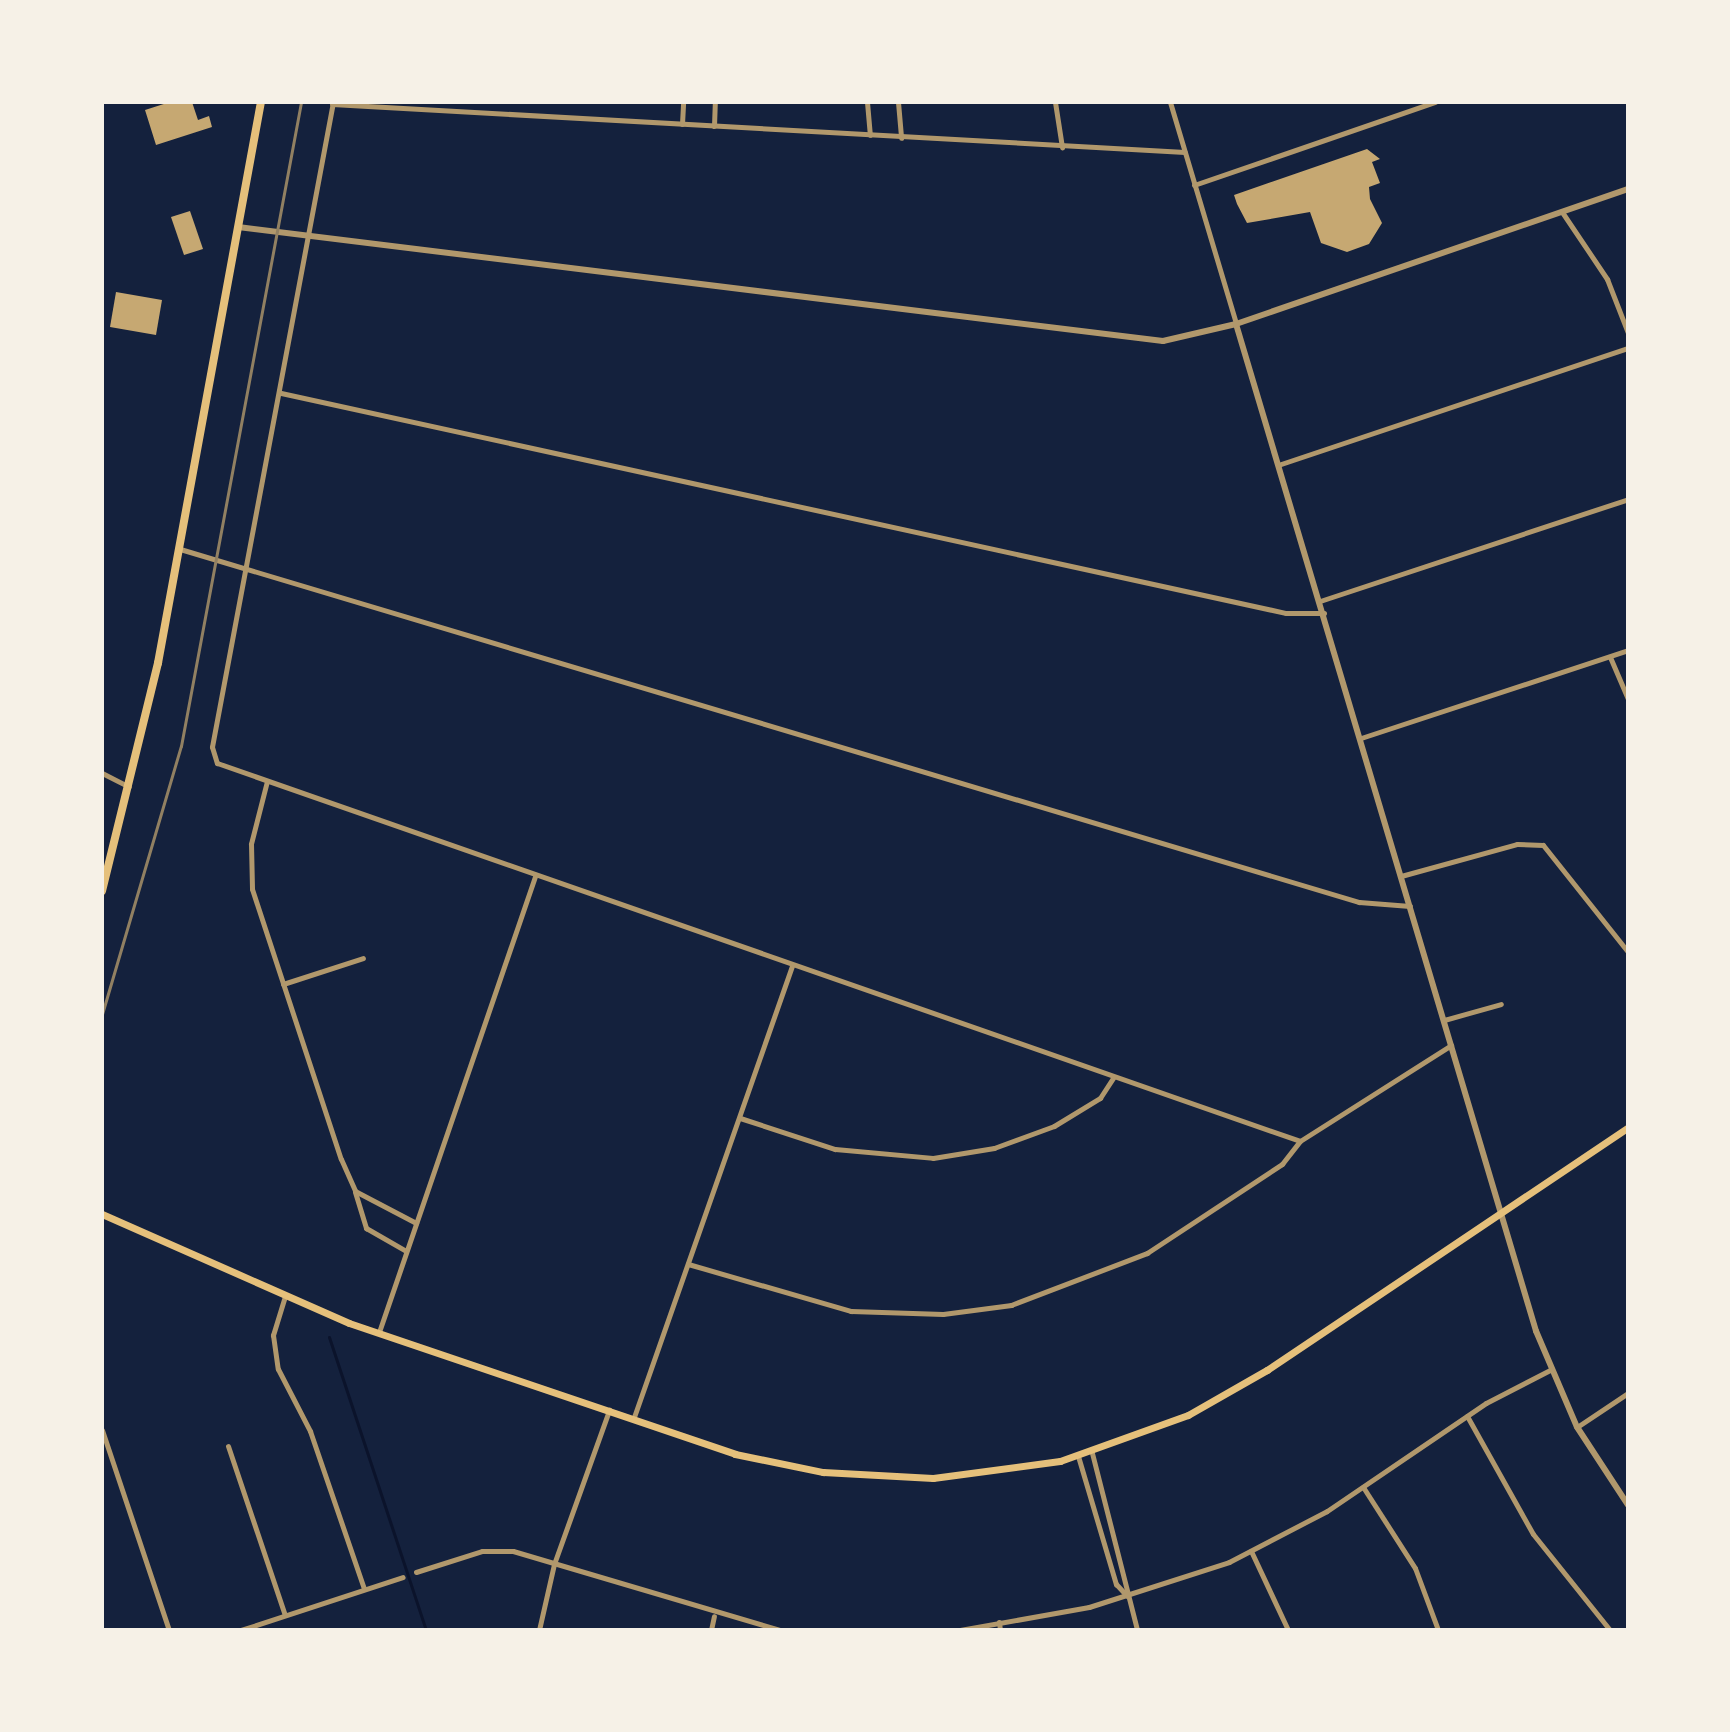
<!DOCTYPE html>
<style>
body{margin:0}
#map{position:relative;width:1730px;height:1732px;overflow:hidden;background:#14213d;font-family:Figtree,sans-serif}
div>[style]{position:absolute}
.stream>*{height:3px;margin:-1.5px;padding:0 1.5px;transform-origin:1.5px;border-radius:1.5px;background:#0b132b}
.building>*{inset:0;background:#c6a872}
.minor>*{height:5px;margin:-2.5px;padding:0 2.5px;transform-origin:2.5px;border-radius:2.5px;background:#b1986c}
.tertiary>*{height:6px;margin:-3px;padding:0 3px;transform-origin:3px;border-radius:3px;background:#b1986c}
.secondary>*{height:7px;margin:-3.5px;padding:0 3.5px;transform-origin:3.5px;border-radius:3.5px;background:#e5c07b}
.primary>*{height:8px;margin:-4px;padding:0 4px;transform-origin:4px;border-radius:4px;background:#e5c07b}
.rail>*{height:3px;margin:-1.5px;padding:0 1.5px;transform-origin:1.5px;border-radius:1.5px;background:#918062}
span{translate:-50% -50%;white-space:nowrap;text-align:center;line-height:1.15;-webkit-text-stroke:6px #f6f1e7;paint-order:stroke}
.frame{position:absolute;inset:0;border:104px solid #f6f1e7;pointer-events:none}
</style>
<div id="map">
<div class="stream">
<i style="left:329px;top:1337px;width:309px;rotate:71.7deg"></i>
</div>
<div class="building">
<i style="clip-path:polygon(170px 102px,192px 102px,198px 120px,209px 116px,212px 127px,156px 145px,145px 110px)"></i>
<i style="clip-path:polygon(1367px 149px,1380px 159px,1372px 162px,1380px 183px,1369px 187px,1370px 199px,1382px 223px,1369px 244px,1347px 252px,1321px 243px,1310px 212px,1247px 223px,1237px 204px,1234px 195px)"></i>
<i style="clip-path:polygon(190px 211px,203px 249px,184px 255px,171px 217px)"></i>
<i style="clip-path:polygon(116px 292px,162px 300px,156px 335px,110px 327px)"></i>
</div>
<div class="minor">
<i style="left:333px;top:102px;width:656px;rotate:100.63deg"></i>
<i style="left:212px;top:747px;width:17px;rotate:73deg"></i>
<i style="left:217px;top:763px;width:1147px;rotate:19.24deg"></i>
<i style="left:1300px;top:1141px;width:179px;rotate:-32.4deg"></i>
<i style="left:867px;top:102px;width:33px;rotate:85deg"></i>
<i style="left:898px;top:102px;width:36px;rotate:85deg"></i>
<i style="left:1055px;top:102px;width:46px;rotate:81.2deg"></i>
<i style="left:1170px;top:102px;width:232px;rotate:73.4deg"></i>
<i style="left:332px;top:104px;width:854px;rotate:3.22deg"></i>
<i style="left:682px;top:124px;width:22px;rotate:-87deg"></i>
<i style="left:714px;top:126px;width:24px;rotate:-88deg"></i>
<i style="left:1194px;top:185px;width:255px;rotate:-19deg"></i>
<i style="left:1562px;top:212px;width:81px;rotate:56.1deg"></i>
<i style="left:1607px;top:279px;width:58px;rotate:68.7deg"></i>
<i style="left:281px;top:393px;width:1029px;rotate:12.35deg"></i>
<i style="left:1286px;top:613px;width:38px"></i>
<i style="left:1281px;top:464px;width:366px;rotate:-18.5deg"></i>
<i style="left:180px;top:549px;width:1231px;rotate:16.67deg"></i>
<i style="left:1359px;top:902px;width:51px;rotate:4.5deg"></i>
<i style="left:1320px;top:601px;width:324px;rotate:-18.3deg"></i>
<i style="left:1610px;top:657px;width:46px;rotate:66.8deg"></i>
<i style="left:1361px;top:738px;width:281px;rotate:-18.2deg"></i>
<i style="left:102px;top:773px;width:30px;rotate:27deg"></i>
<i style="left:267px;top:781px;width:65px;rotate:104.3deg"></i>
<i style="left:251px;top:844px;width:45px;rotate:88.7deg"></i>
<i style="left:252px;top:889px;width:284px;rotate:71.8deg"></i>
<i style="left:341px;top:1159px;width:35px;rotate:66deg"></i>
<i style="left:355px;top:1191px;width:69px;rotate:27.7deg"></i>
<i style="left:1401px;top:876px;width:120px;rotate:-15.4deg"></i>
<i style="left:1517px;top:844px;width:26px;rotate:2deg"></i>
<i style="left:1543px;top:845px;width:137px;rotate:51.5deg"></i>
<i style="left:283px;top:984px;width:84px;rotate:-18deg"></i>
<i style="left:1444px;top:1020px;width:59px;rotate:-15.7deg"></i>
<i style="left:740px;top:1118px;width:100px;rotate:18.1deg"></i>
<i style="left:835px;top:1149px;width:98px;rotate:5.2deg"></i>
<i style="left:933px;top:1158px;width:62px;rotate:-9.3deg"></i>
<i style="left:994px;top:1148px;width:64px;rotate:-20.1deg"></i>
<i style="left:1054px;top:1126px;width:54px;rotate:-31.3deg"></i>
<i style="left:1100px;top:1098px;width:24px;rotate:-57deg"></i>
<i style="left:355px;top:1192px;width:38px;rotate:73deg"></i>
<i style="left:366px;top:1228px;width:46px;rotate:29.9deg"></i>
<i style="left:688px;top:1264px;width:170px;rotate:16.1deg"></i>
<i style="left:851px;top:1311px;width:92px;rotate:1.9deg"></i>
<i style="left:943px;top:1314px;width:69px;rotate:-7.5deg"></i>
<i style="left:1011px;top:1305px;width:146px;rotate:-20.9deg"></i>
<i style="left:1147px;top:1253px;width:162px;rotate:-33.4deg"></i>
<i style="left:1282px;top:1164px;width:29px;rotate:-52deg"></i>
<i style="left:285px;top:1296px;width:41px;rotate:107.1deg"></i>
<i style="left:273px;top:1335px;width:34px;rotate:82deg"></i>
<i style="left:278px;top:1369px;width:70px;rotate:62.7deg"></i>
<i style="left:310px;top:1431px;width:167px;rotate:71.1deg"></i>
<i style="left:379px;top:1332px;width:482px;rotate:-71.1deg"></i>
<i style="left:1467px;top:1416px;width:135px;rotate:60.8deg"></i>
<i style="left:1533px;top:1534px;width:123px;rotate:51.3deg"></i>
<i style="left:634px;top:1417px;width:478px;rotate:-70.7deg"></i>
<i style="left:1577px;top:1427px;width:61px;rotate:-33.7deg"></i>
<i style="left:102px;top:1430px;width:211px;rotate:71.5deg"></i>
<i style="left:228px;top:1446px;width:178px;rotate:71.4deg"></i>
<i style="left:1092px;top:1453px;width:183px;rotate:75.7deg"></i>
<i style="left:1078px;top:1456px;width:134px;rotate:73.5deg"></i>
<i style="left:1116px;top:1584px;width:16px;rotate:47deg"></i>
<i style="left:1363px;top:1487px;width:96px;rotate:57.3deg"></i>
<i style="left:1415px;top:1568px;width:66px;rotate:69.6deg"></i>
<i style="left:1251px;top:1551px;width:87px;rotate:64.9deg"></i>
<i style="left:416px;top:1572px;width:69px;rotate:-17.7deg"></i>
<i style="left:482px;top:1551px;width:31px"></i>
<i style="left:513px;top:1551px;width:278px;rotate:16.5deg"></i>
<i style="left:999px;top:1622px;width:8px;rotate:83deg"></i>
<i style="left:241px;top:1630px;width:170px;rotate:-18.1deg"></i>
<i style="left:539px;top:1630px;width:68px;rotate:-77.2deg"></i>
<i style="left:554px;top:1564px;width:164px;rotate:-70.3deg"></i>
<i style="left:711px;top:1630px;width:14px;rotate:-78deg"></i>
<i style="left:960px;top:1630px;width:131px;rotate:-10.1deg"></i>
<i style="left:1089px;top:1607px;width:147px;rotate:-17.8deg"></i>
<i style="left:1229px;top:1562px;width:110px;rotate:-27.5deg"></i>
<i style="left:1327px;top:1511px;width:192px;rotate:-34.2deg"></i>
<i style="left:1486px;top:1403px;width:72px;rotate:-27.3deg"></i>
</div>
<div class="tertiary">
<i style="left:238px;top:227px;width:932px;rotate:7.03deg"></i>
<i style="left:1163px;top:341px;width:75px;rotate:-13.1deg"></i>
<i style="left:1236px;top:324px;width:415px;rotate:-19deg"></i>
<i style="left:1236px;top:324px;width:1051px;rotate:73.41deg"></i>
<i style="left:1536px;top:1331px;width:104px;rotate:66.9deg"></i>
<i style="left:1577px;top:1427px;width:93px;rotate:56.8deg"></i>
</div>
<div class="secondary">
<i style="left:102px;top:1214px;width:270px;rotate:23.8deg"></i>
<i style="left:349px;top:1323px;width:408px;rotate:18.7deg"></i>
<i style="left:735px;top:1454px;width:90px;rotate:11.6deg"></i>
<i style="left:823px;top:1472px;width:110px;rotate:3.1deg"></i>
<i style="left:933px;top:1478px;width:128px;rotate:-7.6deg"></i>
<i style="left:1060px;top:1461px;width:136px;rotate:-19.8deg"></i>
<i style="left:1188px;top:1415px;width:91px;rotate:-29.7deg"></i>
<i style="left:1267px;top:1370px;width:435px;rotate:-33.9deg"></i>
</div>
<div class="primary">
<i style="left:102px;top:891px;width:235px;rotate:-76.2deg"></i>
<i style="left:158px;top:663px;width:570px;rotate:-79.6deg"></i>
</div>
<div class="rail">
<i style="left:102px;top:1014px;width:279px;rotate:-73.6deg"></i>
<i style="left:181px;top:746px;width:655px;rotate:-79.44deg"></i>
</div>
<div class="frame"></div>
</div>
